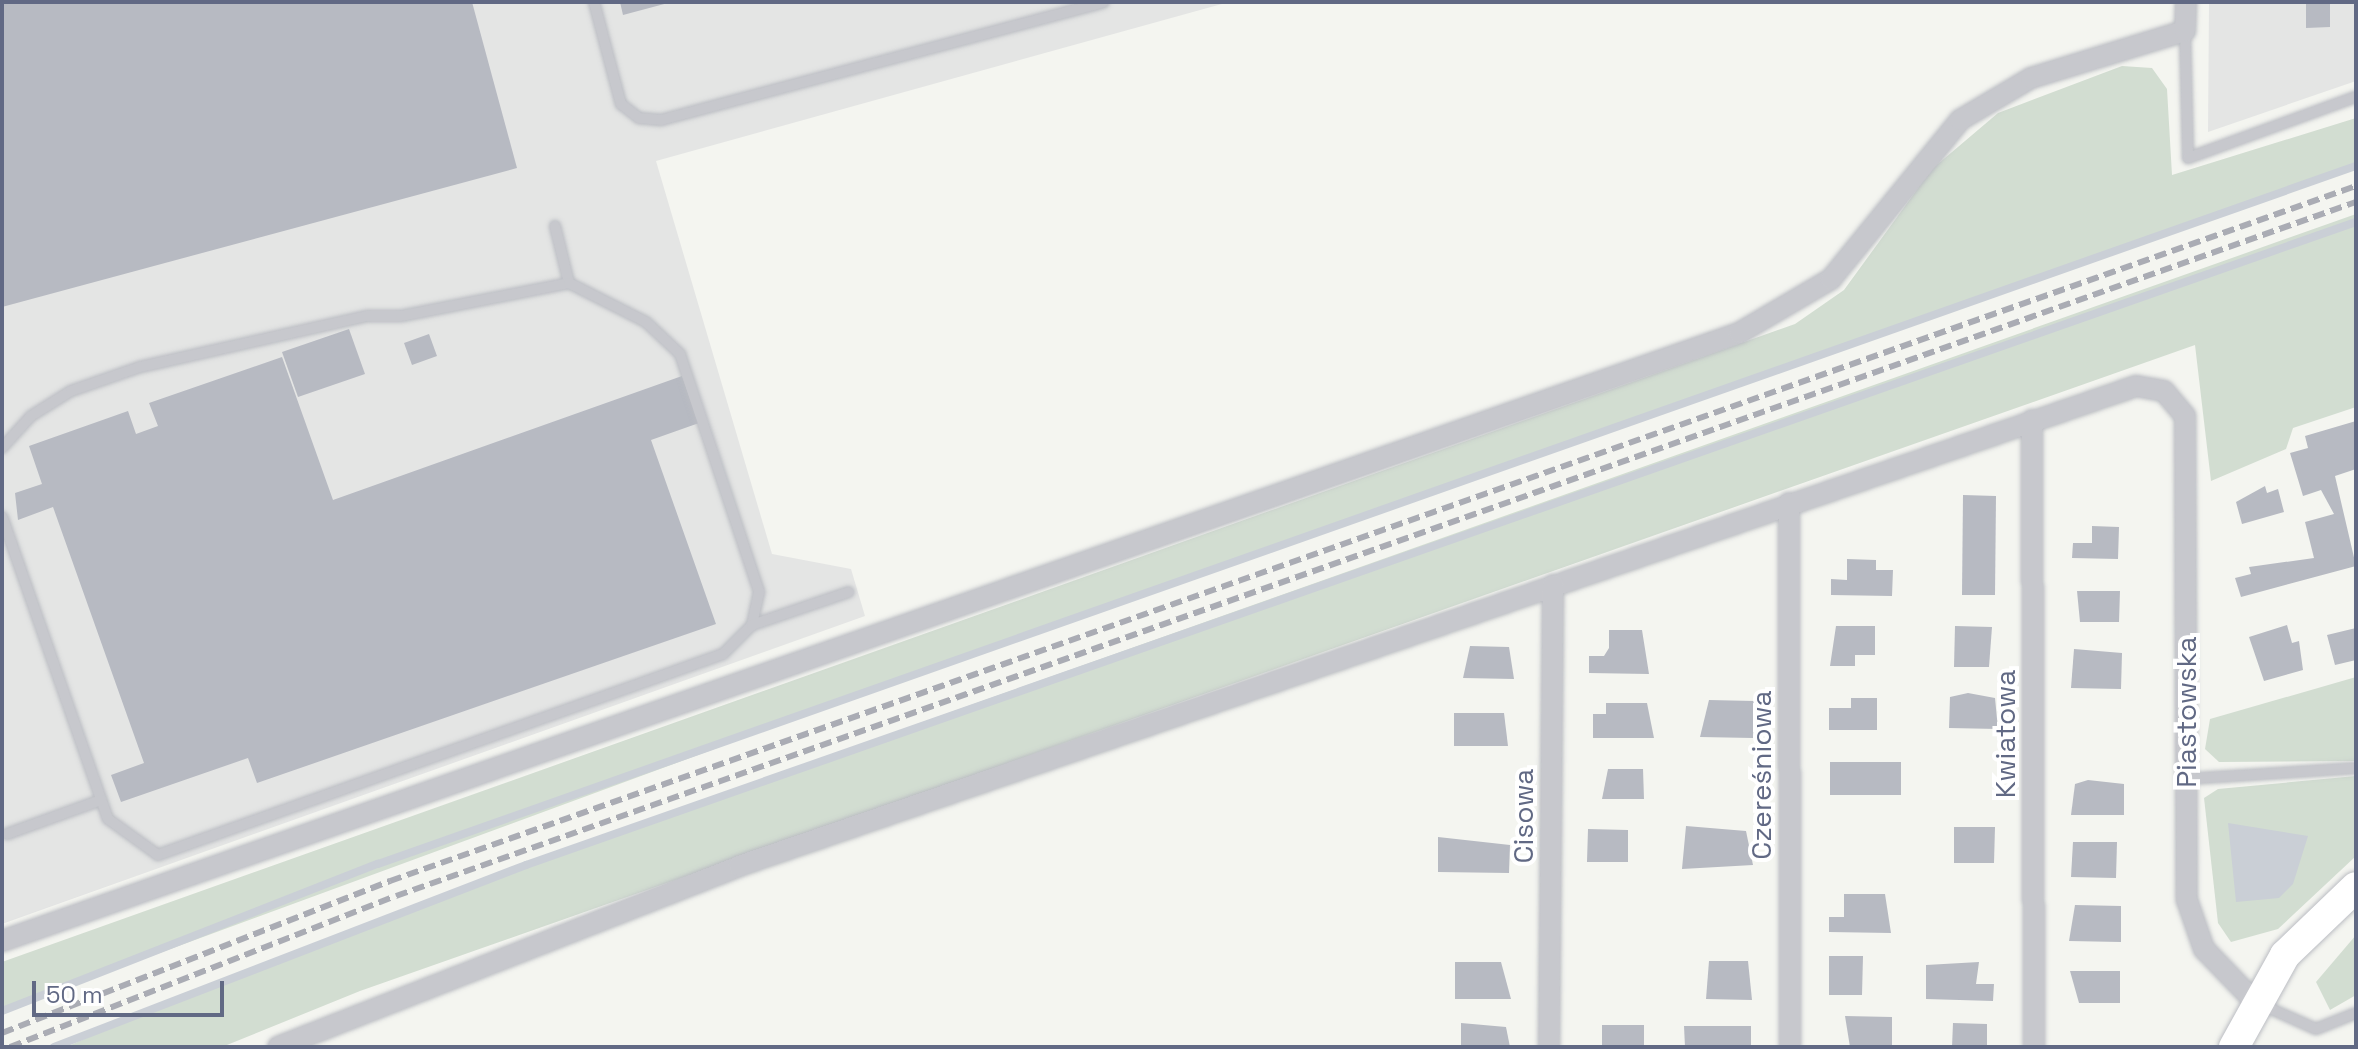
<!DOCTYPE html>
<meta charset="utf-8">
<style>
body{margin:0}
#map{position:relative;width:2358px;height:1049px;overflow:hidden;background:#f4f5f0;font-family:"Space Grotesk",sans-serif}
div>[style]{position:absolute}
.built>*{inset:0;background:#e4e5e4}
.green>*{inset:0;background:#d2ddd1}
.water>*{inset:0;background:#cacfd6}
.stream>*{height:8px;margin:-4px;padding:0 4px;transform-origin:4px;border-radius:4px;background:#cacfd6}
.building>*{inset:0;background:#b7bac2}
.roads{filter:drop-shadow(0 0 2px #bbbdc3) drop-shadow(0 0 2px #bbbdc3)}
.lane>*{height:10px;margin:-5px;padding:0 5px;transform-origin:5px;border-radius:5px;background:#c7c8cd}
.street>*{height:20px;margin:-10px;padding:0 10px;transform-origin:10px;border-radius:10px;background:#c7c8cd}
.secondary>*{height:30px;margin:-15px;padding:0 15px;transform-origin:15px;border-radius:15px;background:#fff}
.rail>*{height:6px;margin-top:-3px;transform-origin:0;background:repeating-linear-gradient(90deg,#aaacb4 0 12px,transparent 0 18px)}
span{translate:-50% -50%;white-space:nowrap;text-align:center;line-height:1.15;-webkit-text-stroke:8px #fff;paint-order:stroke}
.street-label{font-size:28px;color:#616984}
.frame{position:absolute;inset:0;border:4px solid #616984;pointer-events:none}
.scale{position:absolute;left:32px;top:981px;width:192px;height:36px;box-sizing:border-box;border:4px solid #616984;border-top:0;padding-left:10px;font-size:24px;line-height:28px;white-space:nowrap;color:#616984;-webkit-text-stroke:6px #fff;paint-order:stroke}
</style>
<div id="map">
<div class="built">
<i style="clip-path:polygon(2px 2px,1229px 2px,656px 161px,772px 554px,851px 569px,865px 616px,2px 924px)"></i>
<i style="clip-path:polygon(2209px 2px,2356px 2px,2356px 81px,2208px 132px)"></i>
</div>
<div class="green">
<i style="clip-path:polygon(2122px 66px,2152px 68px,2167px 89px,2172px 175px,2356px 118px,2356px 163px,1057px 623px,2px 1011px,2px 962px,1795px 324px,1844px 290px,1932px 169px,1998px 113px)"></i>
<i style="clip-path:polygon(2356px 214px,2356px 407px,2293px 428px,2286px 449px,2211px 481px,2195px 345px,360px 991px,222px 1047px,66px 1047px,195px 991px,878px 738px)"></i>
<i style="clip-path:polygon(2356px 677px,2356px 761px,2219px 762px,2205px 749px,2210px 719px)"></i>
<i style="clip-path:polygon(2356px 776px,2356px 856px,2278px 929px,2231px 942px,2218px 923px,2204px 798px,2218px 789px)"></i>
<i style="clip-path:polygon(2356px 935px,2356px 995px,2330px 1010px,2316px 982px)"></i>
</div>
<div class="water">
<i style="clip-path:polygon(2228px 823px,2308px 836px,2293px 884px,2279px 898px,2236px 902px)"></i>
</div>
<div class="stream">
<i style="left:2px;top:1011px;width:404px;rotate:-21.4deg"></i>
<i style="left:378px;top:864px;width:2098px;rotate:-19.44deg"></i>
<i style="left:54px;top:1047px;width:506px;rotate:-21.09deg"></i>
<i style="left:526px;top:865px;width:1940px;rotate:-19.36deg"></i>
</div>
<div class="building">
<i style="clip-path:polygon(2px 2px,472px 2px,517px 168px,2px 307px)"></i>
<i style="clip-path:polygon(620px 2px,668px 2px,668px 3px,623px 15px)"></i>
<i style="clip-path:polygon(2306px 2px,2330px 2px,2330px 27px,2306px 28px)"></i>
<i style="clip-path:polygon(349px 329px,365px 374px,298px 397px,282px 352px)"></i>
<i style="clip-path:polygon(429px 334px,437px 356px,412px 365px,404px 343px)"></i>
<i style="clip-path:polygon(282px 357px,333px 500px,682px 376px,699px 423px,651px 440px,716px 624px,257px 783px,248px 758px,121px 802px,111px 775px,144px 763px,53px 507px,18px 520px,15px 493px,42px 484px,29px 446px,128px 411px,136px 434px,158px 426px,149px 403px)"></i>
<i style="clip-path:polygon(2356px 421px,2356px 469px,2335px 476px,2356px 566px,2241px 597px,2235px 578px,2251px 574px,2249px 567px,2314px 558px,2305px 522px,2334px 514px,2321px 490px,2303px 496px,2290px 453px,2308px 448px,2305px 436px)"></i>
<i style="clip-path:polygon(2265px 486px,2267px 493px,2278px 489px,2284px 512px,2242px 524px,2236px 502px)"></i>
<i style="clip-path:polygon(1963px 495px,1996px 496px,1995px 595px,1962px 595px)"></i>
<i style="clip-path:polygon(2092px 526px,2119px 527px,2118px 559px,2072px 558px,2073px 543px,2092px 543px)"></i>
<i style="clip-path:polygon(1847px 559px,1876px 560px,1876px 570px,1893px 570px,1892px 596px,1831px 595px,1831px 579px,1847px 580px)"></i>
<i style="clip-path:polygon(2077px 591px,2120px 591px,2119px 622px,2080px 622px)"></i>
<i style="clip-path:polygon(2287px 625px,2292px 643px,2299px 641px,2303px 670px,2264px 681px,2249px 637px)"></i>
<i style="clip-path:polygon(1836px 626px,1875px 626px,1875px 655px,1855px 655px,1855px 666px,1830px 666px)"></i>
<i style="clip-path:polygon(1955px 626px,1992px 627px,1989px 667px,1954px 667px)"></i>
<i style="clip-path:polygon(2356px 628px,2356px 660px,2335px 665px,2327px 635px)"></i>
<i style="clip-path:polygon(1609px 630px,1642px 630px,1649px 674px,1589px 673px,1589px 656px,1604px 656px,1609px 648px)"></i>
<i style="clip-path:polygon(1470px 646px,1509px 647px,1514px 679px,1463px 678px)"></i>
<i style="clip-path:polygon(2074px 649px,2122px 653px,2121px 689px,2071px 688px)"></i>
<i style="clip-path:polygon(1968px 693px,1995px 698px,1998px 729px,1949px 728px,1950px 697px)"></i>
<i style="clip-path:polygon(1851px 698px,1877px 698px,1877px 730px,1829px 730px,1829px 708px,1851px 708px)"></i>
<i style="clip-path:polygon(1709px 700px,1754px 701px,1753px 738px,1700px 737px)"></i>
<i style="clip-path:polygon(1606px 703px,1647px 703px,1654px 738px,1593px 738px,1593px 714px,1606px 714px)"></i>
<i style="clip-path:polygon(1454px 713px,1504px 713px,1508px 746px,1454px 746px)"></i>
<i style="clip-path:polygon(1830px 762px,1901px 762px,1901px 795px,1830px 795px)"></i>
<i style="clip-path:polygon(1608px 769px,1643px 769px,1644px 799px,1602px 799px)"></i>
<i style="clip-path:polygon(2088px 780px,2124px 784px,2124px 815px,2071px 815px,2075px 784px)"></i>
<i style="clip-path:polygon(1686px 826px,1746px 831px,1753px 865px,1682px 869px)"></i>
<i style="clip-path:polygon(1954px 827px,1995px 827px,1994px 863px,1954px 863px)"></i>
<i style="clip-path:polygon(1588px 829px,1628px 830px,1628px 862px,1587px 862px)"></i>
<i style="clip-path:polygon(1438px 837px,1510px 845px,1509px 873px,1438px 872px)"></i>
<i style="clip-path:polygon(2073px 842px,2117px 842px,2116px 878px,2071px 877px)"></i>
<i style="clip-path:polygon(1844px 894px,1885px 894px,1891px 933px,1829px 932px,1829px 917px,1844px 917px)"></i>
<i style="clip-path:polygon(2075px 905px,2121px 906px,2121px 942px,2069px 941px)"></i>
<i style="clip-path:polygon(1829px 956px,1863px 956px,1862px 995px,1829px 995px)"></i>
<i style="clip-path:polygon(1709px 961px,1748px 961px,1752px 1000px,1706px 999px)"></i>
<i style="clip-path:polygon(1455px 962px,1501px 962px,1511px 999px,1455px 999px)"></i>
<i style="clip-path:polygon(1979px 962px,1976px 984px,1994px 984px,1993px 1001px,1926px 999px,1926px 965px)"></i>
<i style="clip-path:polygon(2070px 971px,2120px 971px,2120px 1003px,2079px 1003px)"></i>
<i style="clip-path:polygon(1845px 1016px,1892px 1017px,1892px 1047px,1850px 1047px)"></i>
<i style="clip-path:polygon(1461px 1023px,1506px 1027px,1510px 1047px,1461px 1047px)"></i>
<i style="clip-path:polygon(1953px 1023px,1987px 1024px,1987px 1047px,1952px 1047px)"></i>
<i style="clip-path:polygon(1602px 1025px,1644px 1025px,1644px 1047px,1602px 1047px)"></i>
<i style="clip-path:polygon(1684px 1026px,1751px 1026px,1751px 1047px,1685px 1047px)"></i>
</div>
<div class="roads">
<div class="lane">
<i style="left:594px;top:2px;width:106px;rotate:75.2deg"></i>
<i style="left:621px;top:104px;width:23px;rotate:38deg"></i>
<i style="left:639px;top:118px;width:22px;rotate:5deg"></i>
<i style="left:661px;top:120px;width:458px;rotate:-14.9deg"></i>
<i style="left:2185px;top:31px;width:127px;rotate:88.6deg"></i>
<i style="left:2188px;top:158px;width:179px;rotate:-20deg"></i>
<i style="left:555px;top:226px;width:59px;rotate:76.2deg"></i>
<i style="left:2px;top:448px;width:43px;rotate:-47.8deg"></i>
<i style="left:31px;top:416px;width:47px;rotate:-32deg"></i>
<i style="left:71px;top:391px;width:73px;rotate:-19.2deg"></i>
<i style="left:140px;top:367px;width:233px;rotate:-12.7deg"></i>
<i style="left:367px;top:316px;width:34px"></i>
<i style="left:401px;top:316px;width:171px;rotate:-11.1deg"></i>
<i style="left:569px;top:283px;width:86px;rotate:26.9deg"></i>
<i style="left:646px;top:322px;width:47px;rotate:43.3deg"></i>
<i style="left:680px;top:354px;width:251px;rotate:71.6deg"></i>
<i style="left:759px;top:592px;width:34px;rotate:102deg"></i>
<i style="left:752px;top:625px;width:41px;rotate:135deg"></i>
<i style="left:723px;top:654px;width:600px;rotate:160.42deg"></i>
<i style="left:158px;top:855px;width:62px;rotate:-144.2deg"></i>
<i style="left:108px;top:819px;width:320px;rotate:-109.3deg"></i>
<i style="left:752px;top:625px;width:102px;rotate:-18.8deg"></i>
<i style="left:2187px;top:779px;width:169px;rotate:-3.7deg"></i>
<i style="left:7px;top:834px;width:100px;rotate:-19.9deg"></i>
<i style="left:2260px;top:1004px;width:61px;rotate:24.1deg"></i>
<i style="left:2316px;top:1029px;width:43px;rotate:-21.8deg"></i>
</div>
<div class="street">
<i style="left:2032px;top:420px;width:627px;rotate:89.82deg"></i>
<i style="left:1789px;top:503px;width:544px;rotate:89.89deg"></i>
<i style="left:2px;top:941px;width:1840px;rotate:-19.29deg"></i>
<i style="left:1739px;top:333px;width:107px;rotate:-30.4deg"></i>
<i style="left:1831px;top:279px;width:205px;rotate:-50.9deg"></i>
<i style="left:1960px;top:120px;width:82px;rotate:-30.6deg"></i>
<i style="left:2031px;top:78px;width:161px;rotate:-17deg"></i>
<i style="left:2185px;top:31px;width:29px;rotate:-88deg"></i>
<i style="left:278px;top:1047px;width:495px;rotate:-21.4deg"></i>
<i style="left:739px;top:866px;width:1477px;rotate:-18.96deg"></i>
<i style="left:2136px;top:386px;width:28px;rotate:10deg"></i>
<i style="left:2164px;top:391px;width:33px;rotate:50deg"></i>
<i style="left:2185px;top:416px;width:484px;rotate:89.8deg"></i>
<i style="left:2187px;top:900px;width:52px;rotate:70.9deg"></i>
<i style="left:2204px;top:949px;width:72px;rotate:46.1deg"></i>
<i style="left:1549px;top:1047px;width:462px;rotate:-89.5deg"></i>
</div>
<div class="secondary">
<i style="left:2234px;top:1047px;width:105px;rotate:-61deg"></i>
<i style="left:2285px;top:955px;width:98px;rotate:-43.8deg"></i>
</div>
</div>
<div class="rail">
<i style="left:2px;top:1033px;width:417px;rotate:-21.4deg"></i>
<i style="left:390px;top:881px;width:2085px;rotate:-19.47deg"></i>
<i style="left:10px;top:1047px;width:414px;rotate:-21.4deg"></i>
<i style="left:396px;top:896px;width:2079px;rotate:-19.5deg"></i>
</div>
<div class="street-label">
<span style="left:2186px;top:712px;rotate:-90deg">Piastowska</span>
<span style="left:2005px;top:734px;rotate:-90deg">Kwiatowa</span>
<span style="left:1761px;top:775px;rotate:-90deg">Czereśniowa</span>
<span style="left:1523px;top:816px;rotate:-90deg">Cisowa</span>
</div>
<div class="frame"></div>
<div class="scale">50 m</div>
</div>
